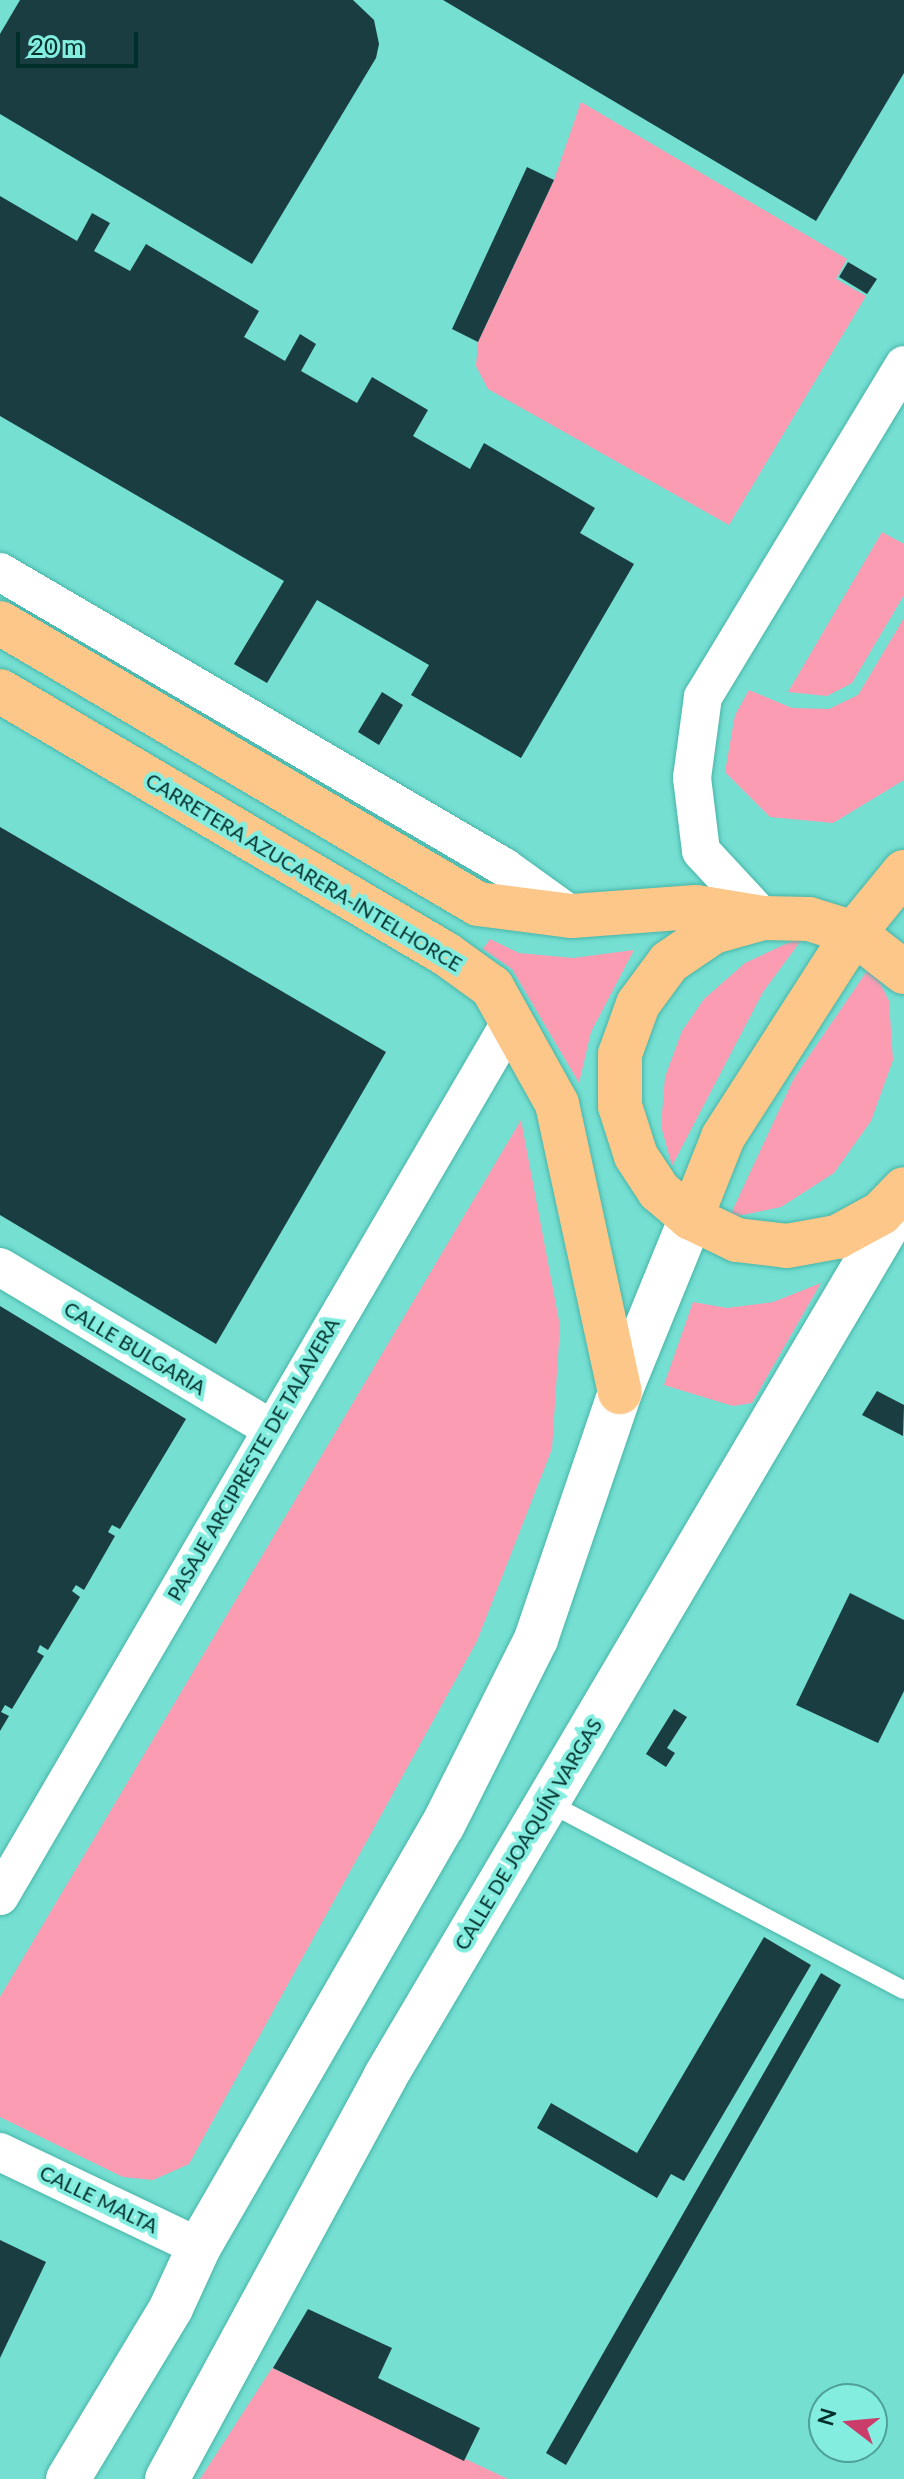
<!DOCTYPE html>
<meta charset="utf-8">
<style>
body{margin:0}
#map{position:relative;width:904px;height:2479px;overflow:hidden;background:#75dfd2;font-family:Lato,sans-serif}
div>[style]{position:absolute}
.green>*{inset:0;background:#fc9cb2}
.building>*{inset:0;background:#1a3d41}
.roads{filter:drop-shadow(0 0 2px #47b5a9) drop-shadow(0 0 2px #47b5a9)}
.service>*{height:18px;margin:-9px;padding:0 9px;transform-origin:9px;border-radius:9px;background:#fff}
.minor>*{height:38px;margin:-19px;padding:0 19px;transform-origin:19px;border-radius:19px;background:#fff}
.tertiary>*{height:44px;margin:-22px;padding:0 22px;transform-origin:22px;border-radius:22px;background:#fff}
.primary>*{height:44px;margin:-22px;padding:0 22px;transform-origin:22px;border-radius:22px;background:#fdc789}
span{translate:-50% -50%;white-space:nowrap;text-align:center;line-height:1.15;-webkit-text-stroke:8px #83ede0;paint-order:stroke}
.street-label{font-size:20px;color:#002f2b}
.north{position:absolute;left:808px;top:2383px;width:80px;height:80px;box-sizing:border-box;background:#83ede0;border:2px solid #4fa198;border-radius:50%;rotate:286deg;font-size:22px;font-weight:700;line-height:32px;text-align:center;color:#002f2b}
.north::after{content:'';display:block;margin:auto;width:28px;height:36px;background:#ca3c6a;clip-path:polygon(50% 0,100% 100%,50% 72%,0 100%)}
.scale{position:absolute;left:16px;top:32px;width:122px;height:36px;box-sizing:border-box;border:4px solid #002f2b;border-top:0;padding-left:10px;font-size:24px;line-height:28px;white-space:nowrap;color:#002f2b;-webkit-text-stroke:6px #83ede0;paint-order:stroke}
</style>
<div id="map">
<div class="green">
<i style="clip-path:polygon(581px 102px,847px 259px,836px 279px,866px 296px,729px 525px,488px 389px,476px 366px,478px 342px,554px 180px)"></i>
<i style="clip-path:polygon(882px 532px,904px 544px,904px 595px,852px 683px,827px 696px,788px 692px)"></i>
<i style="clip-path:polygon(904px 618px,904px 780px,833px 823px,770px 817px,725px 772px,735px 715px,749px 690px,792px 708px,829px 709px,858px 695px)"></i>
<i style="clip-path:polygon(805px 935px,763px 992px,672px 1166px,661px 1126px,665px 1077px,682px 1031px,704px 999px,745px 963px)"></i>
<i style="clip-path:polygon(490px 939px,519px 953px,573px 958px,634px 950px,591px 1032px,579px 1083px,512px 969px,483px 949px)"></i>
<i style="clip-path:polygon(871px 965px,889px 1001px,893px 1060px,871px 1121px,834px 1173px,781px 1207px,729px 1218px,794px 1078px)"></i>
<i style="clip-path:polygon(521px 1120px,560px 1326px,552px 1449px,477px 1641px,189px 2164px,153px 2180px,123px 2177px,0 2117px,0 1997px)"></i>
<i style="clip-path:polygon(821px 1283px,752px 1403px,733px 1406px,664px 1385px,693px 1302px,727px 1308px,773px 1302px)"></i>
<i style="clip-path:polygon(272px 2368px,508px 2479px,200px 2479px)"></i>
</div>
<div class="building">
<i style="clip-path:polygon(20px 0,353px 0,374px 20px,379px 44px,376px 58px,252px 264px,0 114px,0 34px)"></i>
<i style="clip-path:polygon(443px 0,904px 0,904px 73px,816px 221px)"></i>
<i style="clip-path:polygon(527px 167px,554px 180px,478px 342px,452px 329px)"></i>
<i style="clip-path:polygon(0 196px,77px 241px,92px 213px,110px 223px,94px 251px,130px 271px,146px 244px,259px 311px,244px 337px,285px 361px,300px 334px,316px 344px,301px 371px,357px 403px,372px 377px,428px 410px,413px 436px,470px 469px,484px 443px,595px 508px,580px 533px,634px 564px,521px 758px,411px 695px,429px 665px,317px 600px,267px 683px,234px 664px,284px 581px,0 416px)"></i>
<i style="clip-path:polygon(848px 262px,877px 279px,867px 294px,839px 277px)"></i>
<i style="clip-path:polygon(382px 692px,403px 705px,379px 745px,358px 732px)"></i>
<i style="clip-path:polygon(0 827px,386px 1052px,216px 1344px,0 1215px)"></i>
<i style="clip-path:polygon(0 1306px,186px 1419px,120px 1529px,112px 1525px,108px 1532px,115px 1536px,84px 1590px,76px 1585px,72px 1591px,80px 1597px,48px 1650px,40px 1645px,37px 1652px,44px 1656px,12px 1709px,5px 1705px,1px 1712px,9px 1716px,0 1731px)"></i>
<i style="clip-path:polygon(877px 1391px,904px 1405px,903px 1436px,862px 1415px)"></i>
<i style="clip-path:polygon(850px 1593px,904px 1620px,904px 1691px,878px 1743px,796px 1705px)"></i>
<i style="clip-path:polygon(674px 1709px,687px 1717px,667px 1748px,675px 1753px,666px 1767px,646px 1754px)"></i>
<i style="clip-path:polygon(764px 1937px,811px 1965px,684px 2181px,671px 2174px,657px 2198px,537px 2128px,551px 2103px,637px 2153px)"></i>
<i style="clip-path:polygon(821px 1973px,841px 1985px,566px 2465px,546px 2453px)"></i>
<i style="clip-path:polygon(0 2240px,46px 2262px,0 2358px)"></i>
<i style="clip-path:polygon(308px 2309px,392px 2348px,378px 2378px,480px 2428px,464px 2461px,273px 2368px)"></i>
</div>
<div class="roads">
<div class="service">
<i style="left:547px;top:1802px;width:403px;rotate:27.8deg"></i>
</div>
<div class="minor">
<i style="left:0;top:572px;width:584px;rotate:30.34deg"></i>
<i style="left:504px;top:867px;width:84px;rotate:35.8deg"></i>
<i style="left:763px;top:918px;width:91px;rotate:-132.8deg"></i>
<i style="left:701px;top:851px;width:74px;rotate:-97deg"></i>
<i style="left:692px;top:778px;width:82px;rotate:-82.3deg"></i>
<i style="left:703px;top:697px;width:388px;rotate:-58.8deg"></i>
<i style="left:0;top:1267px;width:314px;rotate:30.8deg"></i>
<i style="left:0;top:1896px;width:1011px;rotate:-59.71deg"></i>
<i style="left:0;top:2152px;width:221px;rotate:25.5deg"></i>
</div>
<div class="tertiary">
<i style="left:68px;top:2479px;width:200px;rotate:-58.9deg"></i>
<i style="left:171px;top:2308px;width:67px;rotate:-65.3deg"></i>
<i style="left:199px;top:2247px;width:487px;rotate:-60deg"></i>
<i style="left:443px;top:1825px;width:208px;rotate:-63.4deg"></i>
<i style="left:536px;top:1639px;width:261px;rotate:-71.2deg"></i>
<i style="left:620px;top:1392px;width:188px;rotate:-67.8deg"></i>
<i style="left:167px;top:2479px;width:457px;rotate:-61.5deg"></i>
<i style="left:385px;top:2077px;width:1021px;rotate:-59.44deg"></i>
</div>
<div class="primary">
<i style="left:0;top:623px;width:554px;rotate:30.45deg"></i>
<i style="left:478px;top:904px;width:95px;rotate:7.3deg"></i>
<i style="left:572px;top:916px;width:124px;rotate:-4.2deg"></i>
<i style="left:696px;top:907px;width:68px;rotate:9.3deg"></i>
<i style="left:0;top:691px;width:518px;rotate:30.53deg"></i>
<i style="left:446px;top:954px;width:57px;rotate:35.7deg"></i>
<i style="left:492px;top:987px;width:134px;rotate:60.9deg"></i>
<i style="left:557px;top:1104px;width:295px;rotate:77.7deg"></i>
<i style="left:904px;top:972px;width:63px;rotate:-142deg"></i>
<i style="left:854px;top:933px;width:47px;rotate:-162.7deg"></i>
<i style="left:809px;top:919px;width:46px;rotate:-178.8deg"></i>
<i style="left:763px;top:918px;width:52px;rotate:164.4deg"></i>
<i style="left:713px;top:932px;width:53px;rotate:145.7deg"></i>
<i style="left:669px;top:962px;width:52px;rotate:126.4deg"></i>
<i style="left:638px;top:1004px;width:53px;rotate:109.8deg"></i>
<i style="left:620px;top:1054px;width:52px;rotate:90deg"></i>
<i style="left:620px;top:1106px;width:52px;rotate:72.3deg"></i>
<i style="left:636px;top:1156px;width:42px;rotate:56.7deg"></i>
<i style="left:659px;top:1191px;width:42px;rotate:40.2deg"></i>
<i style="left:691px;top:1218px;width:51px;rotate:25.6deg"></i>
<i style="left:737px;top:1240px;width:50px;rotate:6.8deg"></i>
<i style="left:787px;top:1246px;width:51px;rotate:-10.2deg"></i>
<i style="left:837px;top:1237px;width:50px;rotate:-28.6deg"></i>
<i style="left:881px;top:1213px;width:33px;rotate:-46deg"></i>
<i style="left:691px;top:1218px;width:87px;rotate:-68.4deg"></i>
<i style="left:723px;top:1137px;width:242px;rotate:-57.3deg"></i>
<i style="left:854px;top:933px;width:79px;rotate:-50.7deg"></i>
</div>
</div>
<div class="street-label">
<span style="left:304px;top:872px;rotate:31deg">CARRETERA AZUCARERA-INTELHORCE</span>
<span style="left:135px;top:1348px;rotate:31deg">CALLE BULGARIA</span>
<span style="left:253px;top:1459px;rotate:-60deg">PASAJE ARCIPRESTE DE TALAVERA</span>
<span style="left:528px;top:1834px;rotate:-59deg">CALLE DE JOAQUÍN VARGAS</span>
<span style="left:99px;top:2199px;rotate:26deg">CALLE MALTA</span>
</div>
<div class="north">N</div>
<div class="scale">20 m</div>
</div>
